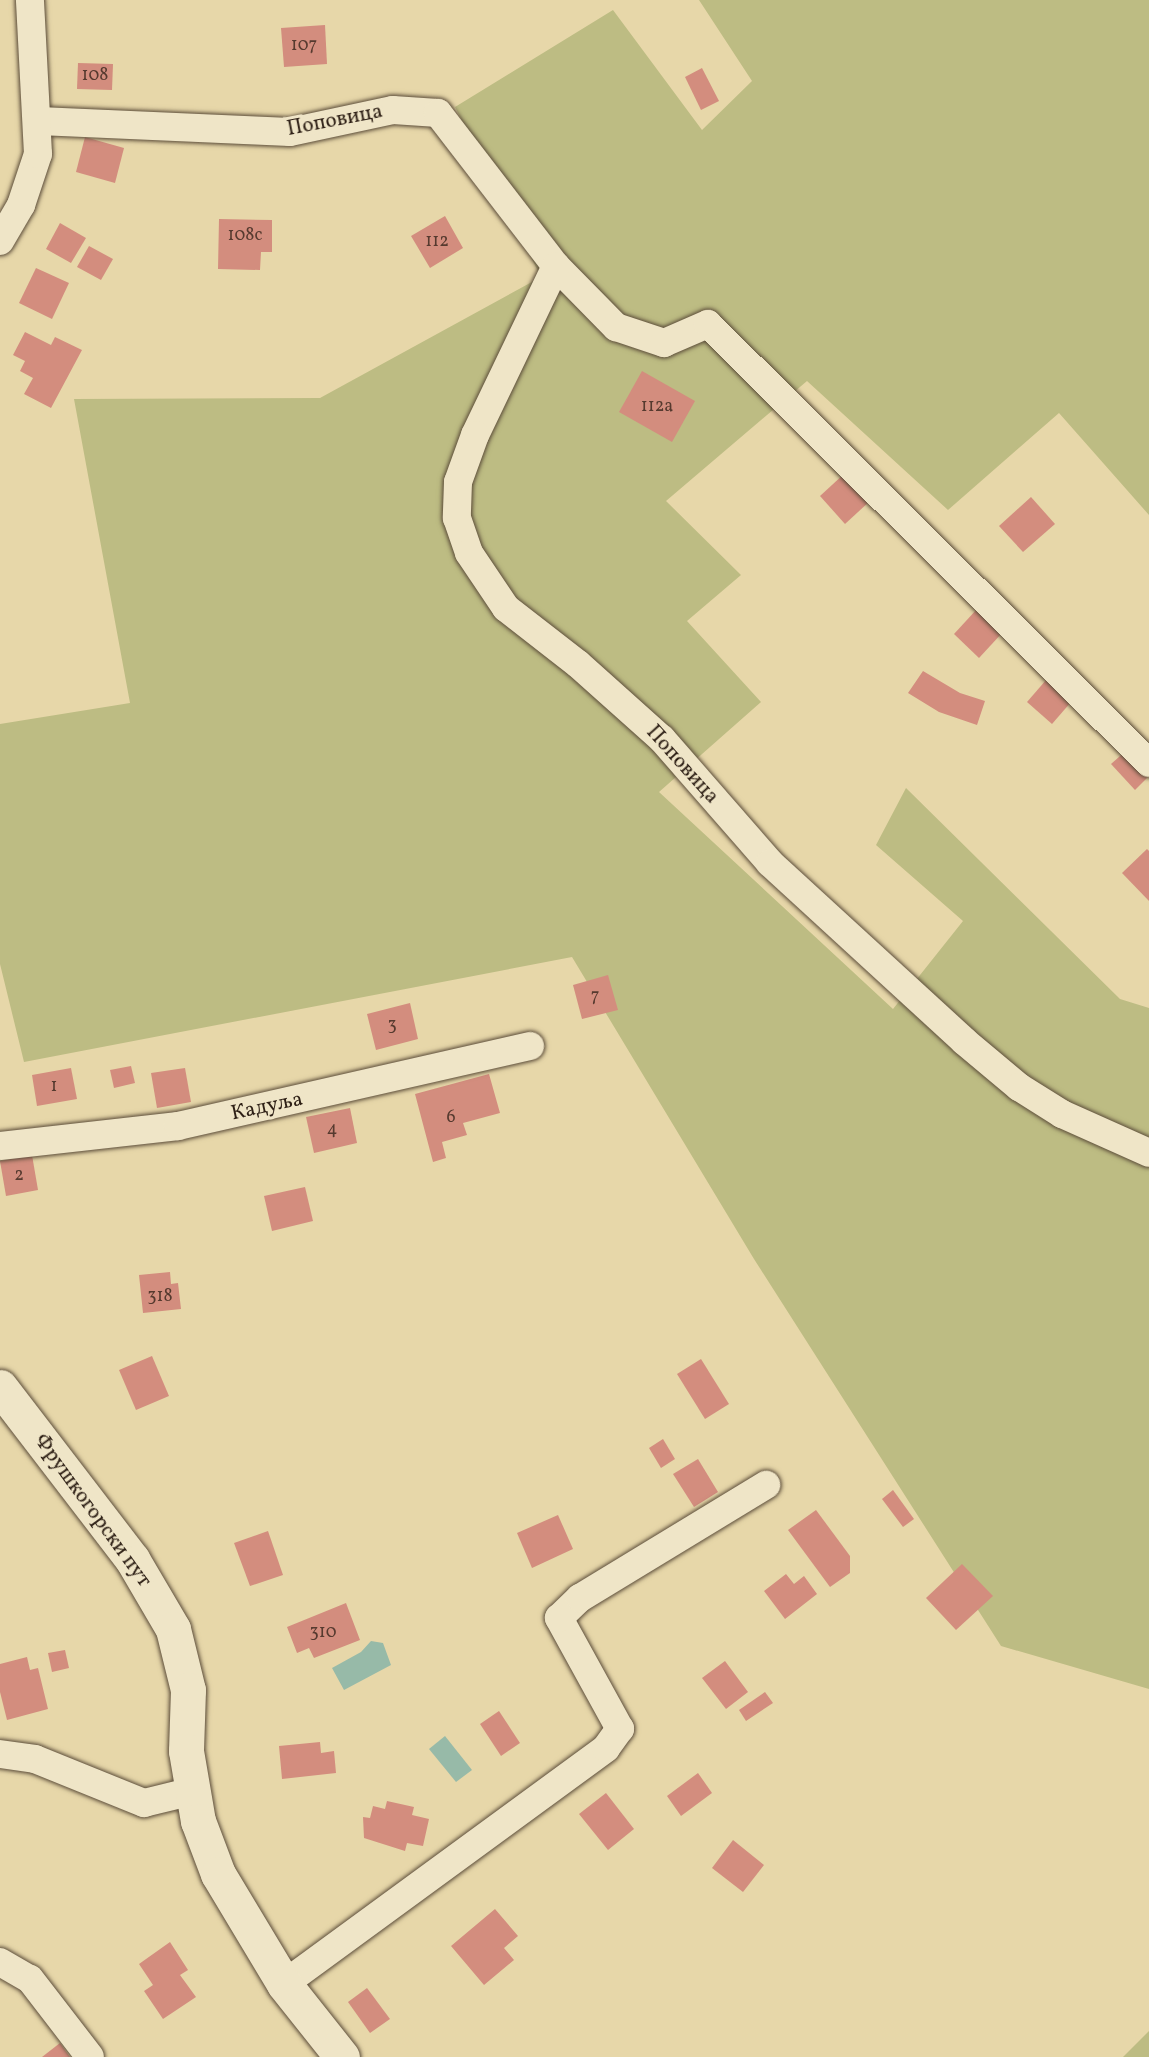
<!DOCTYPE html>
<meta charset="utf-8">
<style>
body{margin:0}
#map{position:relative;width:1149px;height:2057px;overflow:hidden;background:#e7d7a9;font-family:Vollkorn,serif}
div>[style]{position:absolute}
.green>*{inset:0;background:#bdbc83}
.water>*{inset:0;background:#97baa8}
.building>*{inset:0;background:#d38d7e}
.roads{filter:drop-shadow(0 0 2px #5c4d3a) drop-shadow(0 0 2px #5c4d3a)}
.minor>*{height:28px;margin:-14px;padding:0 14px;transform-origin:14px;border-radius:14px;background:#efe5c7}
.tertiary>*{height:35px;margin:-17.5px;padding:0 17.5px;transform-origin:17.5px;border-radius:17.5px;background:#efe5c7}
span{translate:-50% -50%;white-space:nowrap;text-align:center;line-height:1.15;-webkit-text-stroke:6px #efe5c7;paint-order:stroke}
.number-label{font-size:18px;color:#563a2f}
.number-label span{-webkit-text-stroke-width:0}
.street-label{font-size:21px;color:#2d1f15}
</style>
<div id="map">
<div class="green">
<i style="clip-path:polygon(699px 0,1149px 0,1149px 515px,1059px 413px,948px 510px,807px 381px,666px 501px,741px 575px,687px 621px,761px 702px,659px 792px,893px 1009px,963px 921px,876px 845px,906px 788px,1120px 999px,1149px 1008px,1149px 1689px,1001px 1646px,754px 1259px,572px 957px,24px 1062px,0 964px,0 724px,130px 703px,74px 399px,320px 398px,541px 277px,455px 107px,613px 10px,702px 130px,752px 81px)"></i>
<i style="clip-path:polygon(1149px 2031px,1149px 2057px,1123px 2057px)"></i>
</div>
<div class="water">
<i style="clip-path:polygon(371px 1641px,383px 1643px,391px 1665px,344px 1690px,332px 1668px,361px 1652px)"></i>
<i style="clip-path:polygon(445px 1736px,472px 1770px,456px 1782px,429px 1749px)"></i>
</div>
<div class="building">
<i style="clip-path:polygon(325px 25px,327px 64px,284px 67px,281px 28px)"></i>
<i style="clip-path:polygon(78px 63px,113px 64px,112px 90px,77px 89px)"></i>
<i style="clip-path:polygon(702px 68px,719px 101px,701px 110px,685px 77px)"></i>
<i style="clip-path:polygon(85px 137px,124px 148px,115px 183px,76px 172px)"></i>
<i style="clip-path:polygon(445px 216px,463px 248px,430px 268px,411px 236px)"></i>
<i style="clip-path:polygon(219px 219px,272px 220px,272px 252px,261px 252px,260px 270px,218px 269px)"></i>
<i style="clip-path:polygon(60px 223px,86px 238px,71px 263px,46px 249px)"></i>
<i style="clip-path:polygon(89px 246px,113px 259px,101px 280px,77px 267px)"></i>
<i style="clip-path:polygon(36px 268px,69px 283px,52px 319px,19px 303px)"></i>
<i style="clip-path:polygon(25px 332px,51px 345px,55px 337px,82px 350px,51px 408px,24px 394px,33px 378px,20px 371px,25px 361px,13px 355px)"></i>
<i style="clip-path:polygon(642px 371px,695px 401px,672px 442px,619px 412px)"></i>
<i style="clip-path:polygon(845px 473px,870px 501px,845px 524px,820px 496px)"></i>
<i style="clip-path:polygon(1031px 497px,1055px 524px,1023px 552px,999px 526px)"></i>
<i style="clip-path:polygon(977px 609px,1003px 632px,979px 658px,954px 634px)"></i>
<i style="clip-path:polygon(923px 671px,960px 693px,985px 701px,977px 725px,939px 712px,908px 693px)"></i>
<i style="clip-path:polygon(1053px 672px,1078px 694px,1052px 724px,1027px 702px)"></i>
<i style="clip-path:polygon(1128px 749px,1149px 776px,1135px 790px,1111px 764px)"></i>
<i style="clip-path:polygon(1147px 849px,1149px 851px,1149px 901px,1122px 873px)"></i>
<i style="clip-path:polygon(608px 975px,618px 1010px,582px 1019px,573px 985px)"></i>
<i style="clip-path:polygon(410px 1003px,418px 1039px,376px 1050px,367px 1014px)"></i>
<i style="clip-path:polygon(131px 1066px,135px 1083px,114px 1088px,110px 1070px)"></i>
<i style="clip-path:polygon(71px 1068px,77px 1099px,37px 1106px,32px 1075px)"></i>
<i style="clip-path:polygon(185px 1068px,191px 1102px,157px 1108px,151px 1073px)"></i>
<i style="clip-path:polygon(489px 1074px,500px 1113px,463px 1123px,467px 1135px,442px 1142px,446px 1158px,433px 1162px,415px 1094px)"></i>
<i style="clip-path:polygon(350px 1108px,357px 1143px,314px 1153px,306px 1117px)"></i>
<i style="clip-path:polygon(32px 1155px,38px 1190px,6px 1196px,0 1161px)"></i>
<i style="clip-path:polygon(305px 1187px,313px 1221px,272px 1231px,264px 1196px)"></i>
<i style="clip-path:polygon(170px 1272px,171px 1284px,178px 1283px,181px 1309px,143px 1313px,139px 1275px)"></i>
<i style="clip-path:polygon(152px 1356px,169px 1396px,136px 1410px,119px 1370px)"></i>
<i style="clip-path:polygon(701px 1359px,729px 1404px,705px 1419px,677px 1374px)"></i>
<i style="clip-path:polygon(663px 1439px,675px 1459px,661px 1468px,649px 1448px)"></i>
<i style="clip-path:polygon(698px 1459px,718px 1492px,694px 1507px,673px 1474px)"></i>
<i style="clip-path:polygon(893px 1490px,914px 1519px,903px 1527px,882px 1499px)"></i>
<i style="clip-path:polygon(816px 1510px,850px 1556px,850px 1573px,830px 1587px,788px 1530px)"></i>
<i style="clip-path:polygon(558px 1515px,573px 1549px,532px 1568px,517px 1533px)"></i>
<i style="clip-path:polygon(268px 1531px,283px 1575px,250px 1586px,234px 1543px)"></i>
<i style="clip-path:polygon(962px 1564px,993px 1596px,956px 1630px,926px 1598px)"></i>
<i style="clip-path:polygon(786px 1574px,794px 1584px,804px 1576px,817px 1594px,785px 1619px,764px 1591px)"></i>
<i style="clip-path:polygon(346px 1603px,360px 1640px,314px 1658px,309px 1648px,297px 1653px,287px 1627px)"></i>
<i style="clip-path:polygon(65px 1650px,69px 1668px,52px 1672px,48px 1653px)"></i>
<i style="clip-path:polygon(27px 1657px,30px 1670px,38px 1668px,48px 1709px,7px 1720px,0 1692px,0 1664px)"></i>
<i style="clip-path:polygon(725px 1661px,748px 1692px,726px 1709px,702px 1678px)"></i>
<i style="clip-path:polygon(765px 1692px,773px 1703px,746px 1721px,739px 1710px)"></i>
<i style="clip-path:polygon(499px 1711px,520px 1743px,501px 1756px,480px 1724px)"></i>
<i style="clip-path:polygon(320px 1742px,321px 1753px,334px 1751px,336px 1773px,282px 1779px,279px 1746px)"></i>
<i style="clip-path:polygon(698px 1773px,712px 1793px,681px 1816px,667px 1796px)"></i>
<i style="clip-path:polygon(606px 1793px,634px 1829px,608px 1850px,579px 1814px)"></i>
<i style="clip-path:polygon(387px 1801px,414px 1807px,412px 1815px,429px 1819px,423px 1846px,407px 1843px,405px 1851px,364px 1838px,363px 1817px,370px 1818px,373px 1806px,385px 1809px)"></i>
<i style="clip-path:polygon(733px 1840px,764px 1865px,743px 1892px,712px 1868px)"></i>
<i style="clip-path:polygon(495px 1909px,518px 1936px,504px 1948px,514px 1960px,484px 1985px,451px 1946px)"></i>
<i style="clip-path:polygon(170px 1942px,188px 1970px,180px 1975px,196px 1997px,163px 2019px,144px 1991px,153px 1985px,139px 1964px)"></i>
<i style="clip-path:polygon(367px 1988px,390px 2019px,370px 2033px,348px 2002px)"></i>
<i style="clip-path:polygon(60px 2043px,70px 2057px,42px 2057px)"></i>
</div>
<div class="roads">
<div class="minor">
<i style="left:39px;top:121px;width:251px;rotate:2.5deg"></i>
<i style="left:290px;top:132px;width:105px;rotate:-12.1deg"></i>
<i style="left:393px;top:110px;width:45px;rotate:3.8deg"></i>
<i style="left:438px;top:113px;width:193px;rotate:52.4deg"></i>
<i style="left:556px;top:266px;width:86px;rotate:45.5deg"></i>
<i style="left:616px;top:327px;width:51px;rotate:18.4deg"></i>
<i style="left:664px;top:343px;width:48px;rotate:-23.4deg"></i>
<i style="left:708px;top:324px;width:622px;rotate:44.87deg"></i>
<i style="left:0;top:241px;width:42px;rotate:-59.7deg"></i>
<i style="left:21px;top:205px;width:54px;rotate:-71.6deg"></i>
<i style="left:38px;top:154px;width:154px;rotate:-93deg"></i>
<i style="left:556px;top:266px;width:187px;rotate:115.6deg"></i>
<i style="left:475px;top:435px;width:50px;rotate:109.9deg"></i>
<i style="left:458px;top:482px;width:36px;rotate:92deg"></i>
<i style="left:457px;top:518px;width:37px;rotate:71deg"></i>
<i style="left:469px;top:553px;width:66px;rotate:56.1deg"></i>
<i style="left:506px;top:608px;width:91px;rotate:37.9deg"></i>
<i style="left:578px;top:664px;width:113px;rotate:41.8deg"></i>
<i style="left:662px;top:739px;width:164px;rotate:48.9deg"></i>
<i style="left:770px;top:863px;width:263px;rotate:42.5deg"></i>
<i style="left:964px;top:1041px;width:72px;rotate:39.9deg"></i>
<i style="left:1019px;top:1087px;width:51px;rotate:32.1deg"></i>
<i style="left:1062px;top:1114px;width:95px;rotate:24.1deg"></i>
<i style="left:0;top:1146px;width:179px;rotate:-6.4deg"></i>
<i style="left:178px;top:1126px;width:361px;rotate:-12.8deg"></i>
<i style="left:0;top:1754px;width:35px;rotate:8deg"></i>
<i style="left:35px;top:1759px;width:118px;rotate:22deg"></i>
<i style="left:144px;top:1803px;width:50px;rotate:-13.8deg"></i>
<i style="left:0;top:1962px;width:34px;rotate:30deg"></i>
<i style="left:30px;top:1979px;width:98px;rotate:52.4deg"></i>
<i style="left:284px;top:1984px;width:399px;rotate:-36.2deg"></i>
<i style="left:606px;top:1748px;width:24px;rotate:-54deg"></i>
<i style="left:620px;top:1729px;width:127px;rotate:-118.8deg"></i>
<i style="left:559px;top:1618px;width:29px;rotate:-44deg"></i>
<i style="left:580px;top:1598px;width:218px;rotate:-31.3deg"></i>
</div>
<div class="tertiary">
<i style="left:0;top:1387px;width:217px;rotate:52.5deg"></i>
<i style="left:132px;top:1559px;width:81px;rotate:59.6deg"></i>
<i style="left:173px;top:1629px;width:63px;rotate:76.2deg"></i>
<i style="left:188px;top:1690px;width:61px;rotate:91.9deg"></i>
<i style="left:186px;top:1751px;width:71px;rotate:80.3deg"></i>
<i style="left:198px;top:1821px;width:57px;rotate:69.3deg"></i>
<i style="left:218px;top:1874px;width:128px;rotate:59deg"></i>
<i style="left:284px;top:1984px;width:93px;rotate:51.5deg"></i>
</div>
</div>
<div class="number-label">
<span style="left:304px;top:46px">107</span>
<span style="left:95px;top:76px">108</span>
<span style="left:245px;top:236px">108c</span>
<span style="left:437px;top:242px">112</span>
<span style="left:657px;top:407px">112a</span>
<span style="left:595px;top:997px">7</span>
<span style="left:392px;top:1026px">3</span>
<span style="left:54px;top:1087px">1</span>
<span style="left:451px;top:1118px">6</span>
<span style="left:332px;top:1130px">4</span>
<span style="left:19px;top:1176px">2</span>
<span style="left:160px;top:1297px">318</span>
<span style="left:323px;top:1633px">310</span>
</div>
<div class="street-label">
<span style="left:335px;top:121px;rotate:-11deg">Поповица</span>
<span style="left:682px;top:765px;rotate:48deg">Поповица</span>
<span style="left:267px;top:1107px;rotate:-12deg">Кадуља</span>
<span style="left:92px;top:1511px;rotate:54deg">Фрушкогорски пут</span>
</div>
</div>
